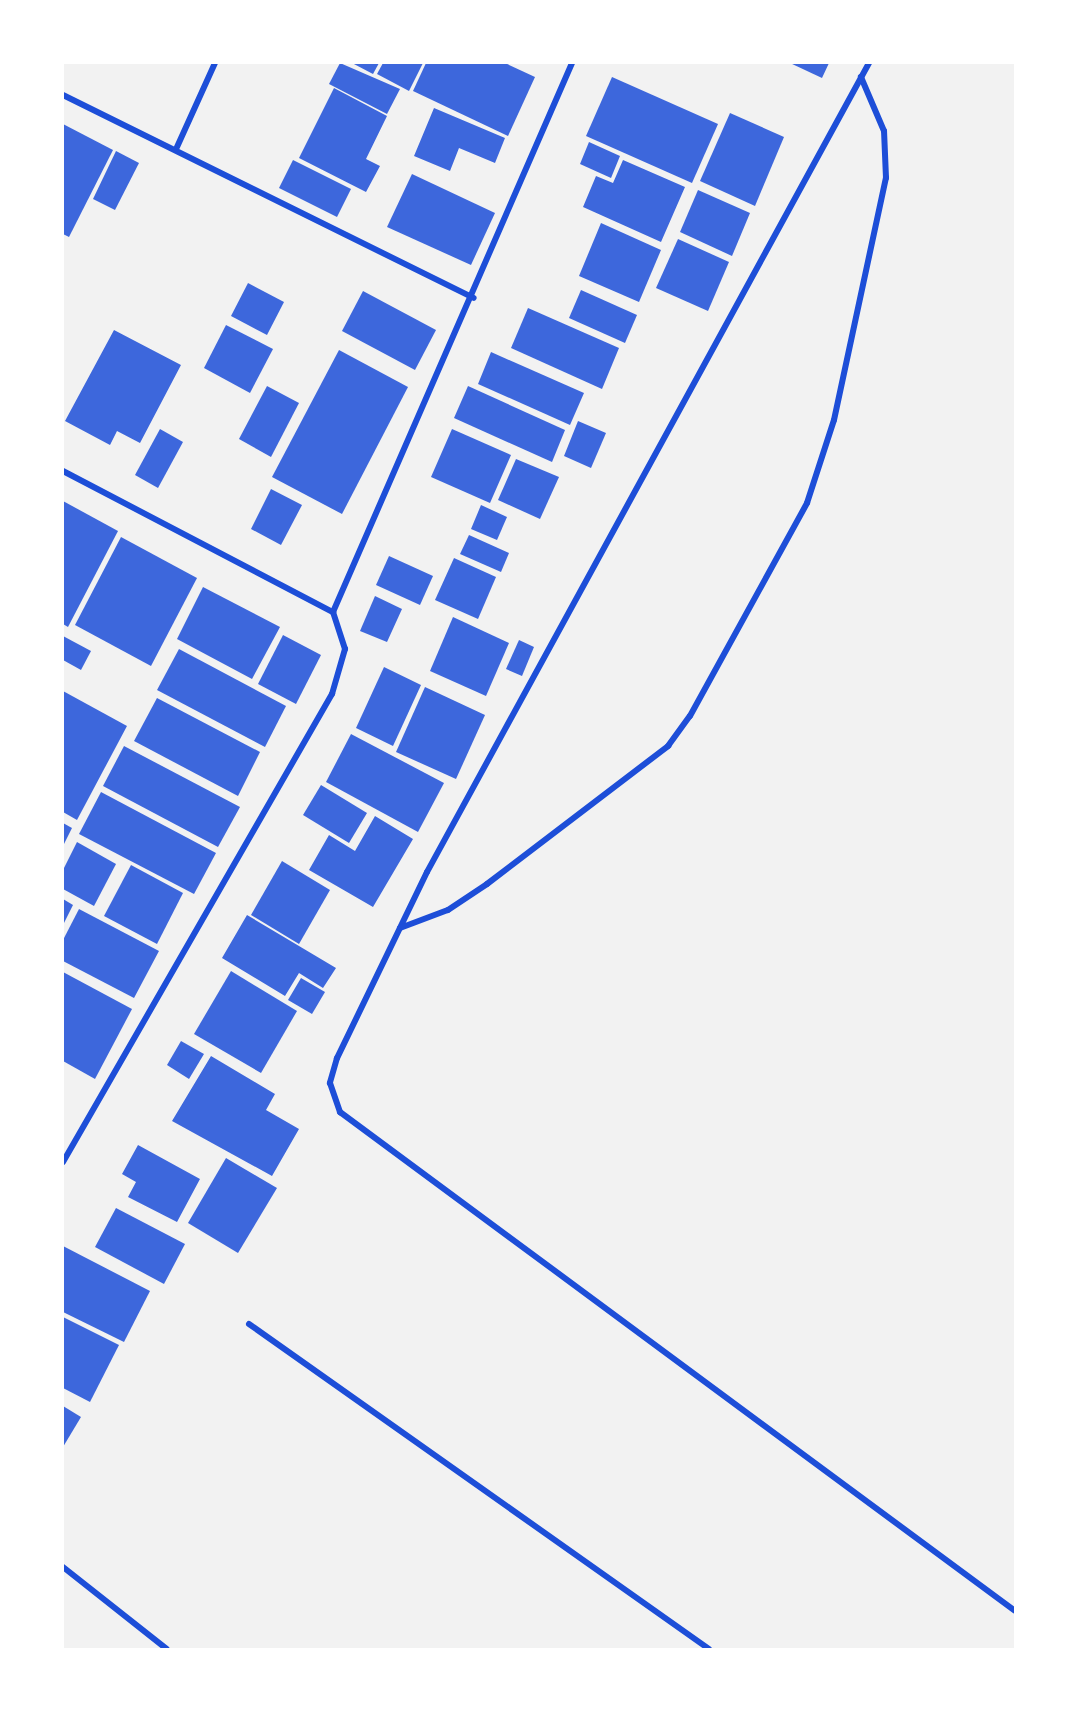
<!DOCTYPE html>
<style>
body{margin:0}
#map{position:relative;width:1078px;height:1712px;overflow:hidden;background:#f2f2f2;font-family:"Sofia Sans Condensed",sans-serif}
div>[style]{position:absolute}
.building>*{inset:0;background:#3d67dc}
.minor>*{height:6px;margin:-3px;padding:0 3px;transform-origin:3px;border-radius:3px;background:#1d4ed8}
span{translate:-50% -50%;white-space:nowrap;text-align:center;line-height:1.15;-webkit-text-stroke:5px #fff;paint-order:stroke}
.frame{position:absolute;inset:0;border:64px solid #fff;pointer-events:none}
</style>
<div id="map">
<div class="building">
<i style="clip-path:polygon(340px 63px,400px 89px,387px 114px,329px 84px)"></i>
<i style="clip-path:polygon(352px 63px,379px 63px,373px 74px)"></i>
<i style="clip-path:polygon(383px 63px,423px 63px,409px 91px,377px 74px)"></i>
<i style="clip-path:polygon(426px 63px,505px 63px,535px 77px,508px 136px,413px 91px)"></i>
<i style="clip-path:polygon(790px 63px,829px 63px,822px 78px)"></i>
<i style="clip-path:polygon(612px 77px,718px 124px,692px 183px,586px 136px)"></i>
<i style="clip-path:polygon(334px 88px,387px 116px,366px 159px,380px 166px,366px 192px,299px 158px)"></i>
<i style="clip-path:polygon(434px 108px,505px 138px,495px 163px,459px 148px,450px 171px,414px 156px)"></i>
<i style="clip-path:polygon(730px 113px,784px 137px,755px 206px,700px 181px)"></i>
<i style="clip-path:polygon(63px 124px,113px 150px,69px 237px,63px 234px)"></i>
<i style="clip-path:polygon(589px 142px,620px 156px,611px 178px,580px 164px)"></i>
<i style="clip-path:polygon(116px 151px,139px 163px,115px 210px,93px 199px)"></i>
<i style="clip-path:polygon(293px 160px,351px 189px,337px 217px,279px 188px)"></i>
<i style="clip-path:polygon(623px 160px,685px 187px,661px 242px,583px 207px,596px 176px,613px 183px)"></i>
<i style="clip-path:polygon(412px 174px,495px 213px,471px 265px,387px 227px)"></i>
<i style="clip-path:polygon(698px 190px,750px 213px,732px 256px,680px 232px)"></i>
<i style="clip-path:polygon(601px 223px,661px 250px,639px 302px,579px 276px)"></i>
<i style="clip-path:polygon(678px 239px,729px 262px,708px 311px,656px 288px)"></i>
<i style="clip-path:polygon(248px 283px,284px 302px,267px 335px,231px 316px)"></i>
<i style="clip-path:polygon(581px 290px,637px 315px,625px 343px,569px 318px)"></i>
<i style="clip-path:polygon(363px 291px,436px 330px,415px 370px,342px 331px)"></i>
<i style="clip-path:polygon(528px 308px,619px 348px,602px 389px,511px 348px)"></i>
<i style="clip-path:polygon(226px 325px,273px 349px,250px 393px,204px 368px)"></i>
<i style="clip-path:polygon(114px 330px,181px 365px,140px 443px,117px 431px,110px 445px,65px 421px)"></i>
<i style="clip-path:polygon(339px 350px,408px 387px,342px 514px,272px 477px)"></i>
<i style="clip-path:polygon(491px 352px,584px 393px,570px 425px,478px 384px)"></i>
<i style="clip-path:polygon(267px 386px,299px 403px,271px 457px,239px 439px)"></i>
<i style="clip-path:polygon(468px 386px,565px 430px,552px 462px,454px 418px)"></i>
<i style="clip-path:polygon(578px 421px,606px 433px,591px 468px,564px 456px)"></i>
<i style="clip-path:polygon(160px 429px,183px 442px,158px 488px,135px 475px)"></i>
<i style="clip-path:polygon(452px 429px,511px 455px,490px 503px,431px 477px)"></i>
<i style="clip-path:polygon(516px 459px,559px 477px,540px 519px,498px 500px)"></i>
<i style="clip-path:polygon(271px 489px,302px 505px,281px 545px,251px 529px)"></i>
<i style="clip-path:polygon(63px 501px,118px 531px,68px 627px,63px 624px)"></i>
<i style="clip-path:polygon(481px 505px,507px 517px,497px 540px,471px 529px)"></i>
<i style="clip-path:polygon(469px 535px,509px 553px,501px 572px,460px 554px)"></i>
<i style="clip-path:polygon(121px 537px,197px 578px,151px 666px,75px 625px)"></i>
<i style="clip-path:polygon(389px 556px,433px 576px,420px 605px,376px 585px)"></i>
<i style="clip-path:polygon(454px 558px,496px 577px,478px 619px,435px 600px)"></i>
<i style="clip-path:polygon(203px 587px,280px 627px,252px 679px,177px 639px)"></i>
<i style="clip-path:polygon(375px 596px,402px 609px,387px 642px,360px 631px)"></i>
<i style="clip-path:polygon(453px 617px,509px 643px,486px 696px,430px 671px)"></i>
<i style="clip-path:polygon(283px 635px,321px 655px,296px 704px,258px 684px)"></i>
<i style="clip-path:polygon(63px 636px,91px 651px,81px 670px,63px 660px)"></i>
<i style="clip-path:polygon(519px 640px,534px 647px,522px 676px,506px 669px)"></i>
<i style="clip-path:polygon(179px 649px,286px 706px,265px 747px,157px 690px)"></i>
<i style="clip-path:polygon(384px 667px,421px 685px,393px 746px,356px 728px)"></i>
<i style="clip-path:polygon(425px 687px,485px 715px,456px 779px,396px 752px)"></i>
<i style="clip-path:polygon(63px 691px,127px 726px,77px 820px,63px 812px)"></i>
<i style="clip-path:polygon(157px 698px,260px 752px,238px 796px,134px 741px)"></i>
<i style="clip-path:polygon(351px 734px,444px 783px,418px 832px,326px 782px)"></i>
<i style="clip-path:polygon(124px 746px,240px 807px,218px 847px,103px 786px)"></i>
<i style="clip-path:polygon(321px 785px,367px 813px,349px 843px,303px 815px)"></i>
<i style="clip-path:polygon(101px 792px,216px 853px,194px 894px,79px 834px)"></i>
<i style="clip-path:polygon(375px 816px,413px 839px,373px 907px,309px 870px,329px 835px,355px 851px)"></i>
<i style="clip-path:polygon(63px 823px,72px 828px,63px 846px)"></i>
<i style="clip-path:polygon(77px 842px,116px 864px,94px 906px,63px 889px,63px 870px)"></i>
<i style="clip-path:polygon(282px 861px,330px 890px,299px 944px,251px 915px)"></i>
<i style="clip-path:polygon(131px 865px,183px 893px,157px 944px,104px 916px)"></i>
<i style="clip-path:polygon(63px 899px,73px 905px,63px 925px)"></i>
<i style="clip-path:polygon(79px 909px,159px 951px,134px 998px,63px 961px,63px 940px)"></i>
<i style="clip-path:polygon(247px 915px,336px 968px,323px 988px,299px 973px,285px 996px,222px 958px)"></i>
<i style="clip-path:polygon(231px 971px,297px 1011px,261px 1073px,194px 1034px)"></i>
<i style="clip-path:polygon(63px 972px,132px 1009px,95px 1079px,63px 1061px)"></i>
<i style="clip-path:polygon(301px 978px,325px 992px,312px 1014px,288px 1000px)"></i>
<i style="clip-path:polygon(181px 1041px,204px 1054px,189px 1079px,167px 1065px)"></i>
<i style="clip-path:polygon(211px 1056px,275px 1094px,266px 1110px,299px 1129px,272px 1176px,172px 1121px)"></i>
<i style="clip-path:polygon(138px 1145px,200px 1179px,177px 1222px,128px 1197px,136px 1182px,122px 1174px)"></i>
<i style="clip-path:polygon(226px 1158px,277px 1188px,238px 1253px,188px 1223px)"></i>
<i style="clip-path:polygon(116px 1208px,185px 1244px,164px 1284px,95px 1247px)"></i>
<i style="clip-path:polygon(63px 1246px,150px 1291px,124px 1342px,63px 1312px)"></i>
<i style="clip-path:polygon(63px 1317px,119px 1345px,90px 1402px,63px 1388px)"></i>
<i style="clip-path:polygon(63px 1406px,81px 1417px,63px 1447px)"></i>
</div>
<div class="minor">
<i style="left:869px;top:63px;width:922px;rotate:118.65deg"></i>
<i style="left:427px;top:872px;width:207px;rotate:115.8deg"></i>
<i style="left:337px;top:1058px;width:26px;rotate:106deg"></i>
<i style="left:330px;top:1083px;width:31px;rotate:71deg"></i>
<i style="left:340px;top:1112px;width:839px;rotate:36.47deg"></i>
<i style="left:63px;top:95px;width:458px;rotate:26.3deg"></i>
<i style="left:177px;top:147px;width:92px;rotate:-65.7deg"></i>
<i style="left:63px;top:471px;width:305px;rotate:27.6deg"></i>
<i style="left:333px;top:612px;width:599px;rotate:-66.47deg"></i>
<i style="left:400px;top:928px;width:51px;rotate:-20.6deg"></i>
<i style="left:448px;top:910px;width:47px;rotate:-33.7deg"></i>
<i style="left:487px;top:884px;width:228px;rotate:-37.3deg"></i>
<i style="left:668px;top:746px;width:37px;rotate:-54deg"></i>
<i style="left:690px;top:716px;width:243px;rotate:-61.2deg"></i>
<i style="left:807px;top:503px;width:87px;rotate:-72deg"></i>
<i style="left:834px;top:420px;width:248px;rotate:-77.9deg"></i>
<i style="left:886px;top:178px;width:47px;rotate:-92.4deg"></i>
<i style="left:884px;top:131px;width:59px;rotate:-113.1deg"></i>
<i style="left:63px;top:1162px;width:540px;rotate:-60.11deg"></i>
<i style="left:332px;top:694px;width:47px;rotate:-73.9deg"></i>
<i style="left:345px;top:649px;width:39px;rotate:-108deg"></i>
<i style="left:249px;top:1324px;width:563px;rotate:35.24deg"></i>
<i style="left:63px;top:1567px;width:132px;rotate:38.3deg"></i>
</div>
<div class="frame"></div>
</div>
